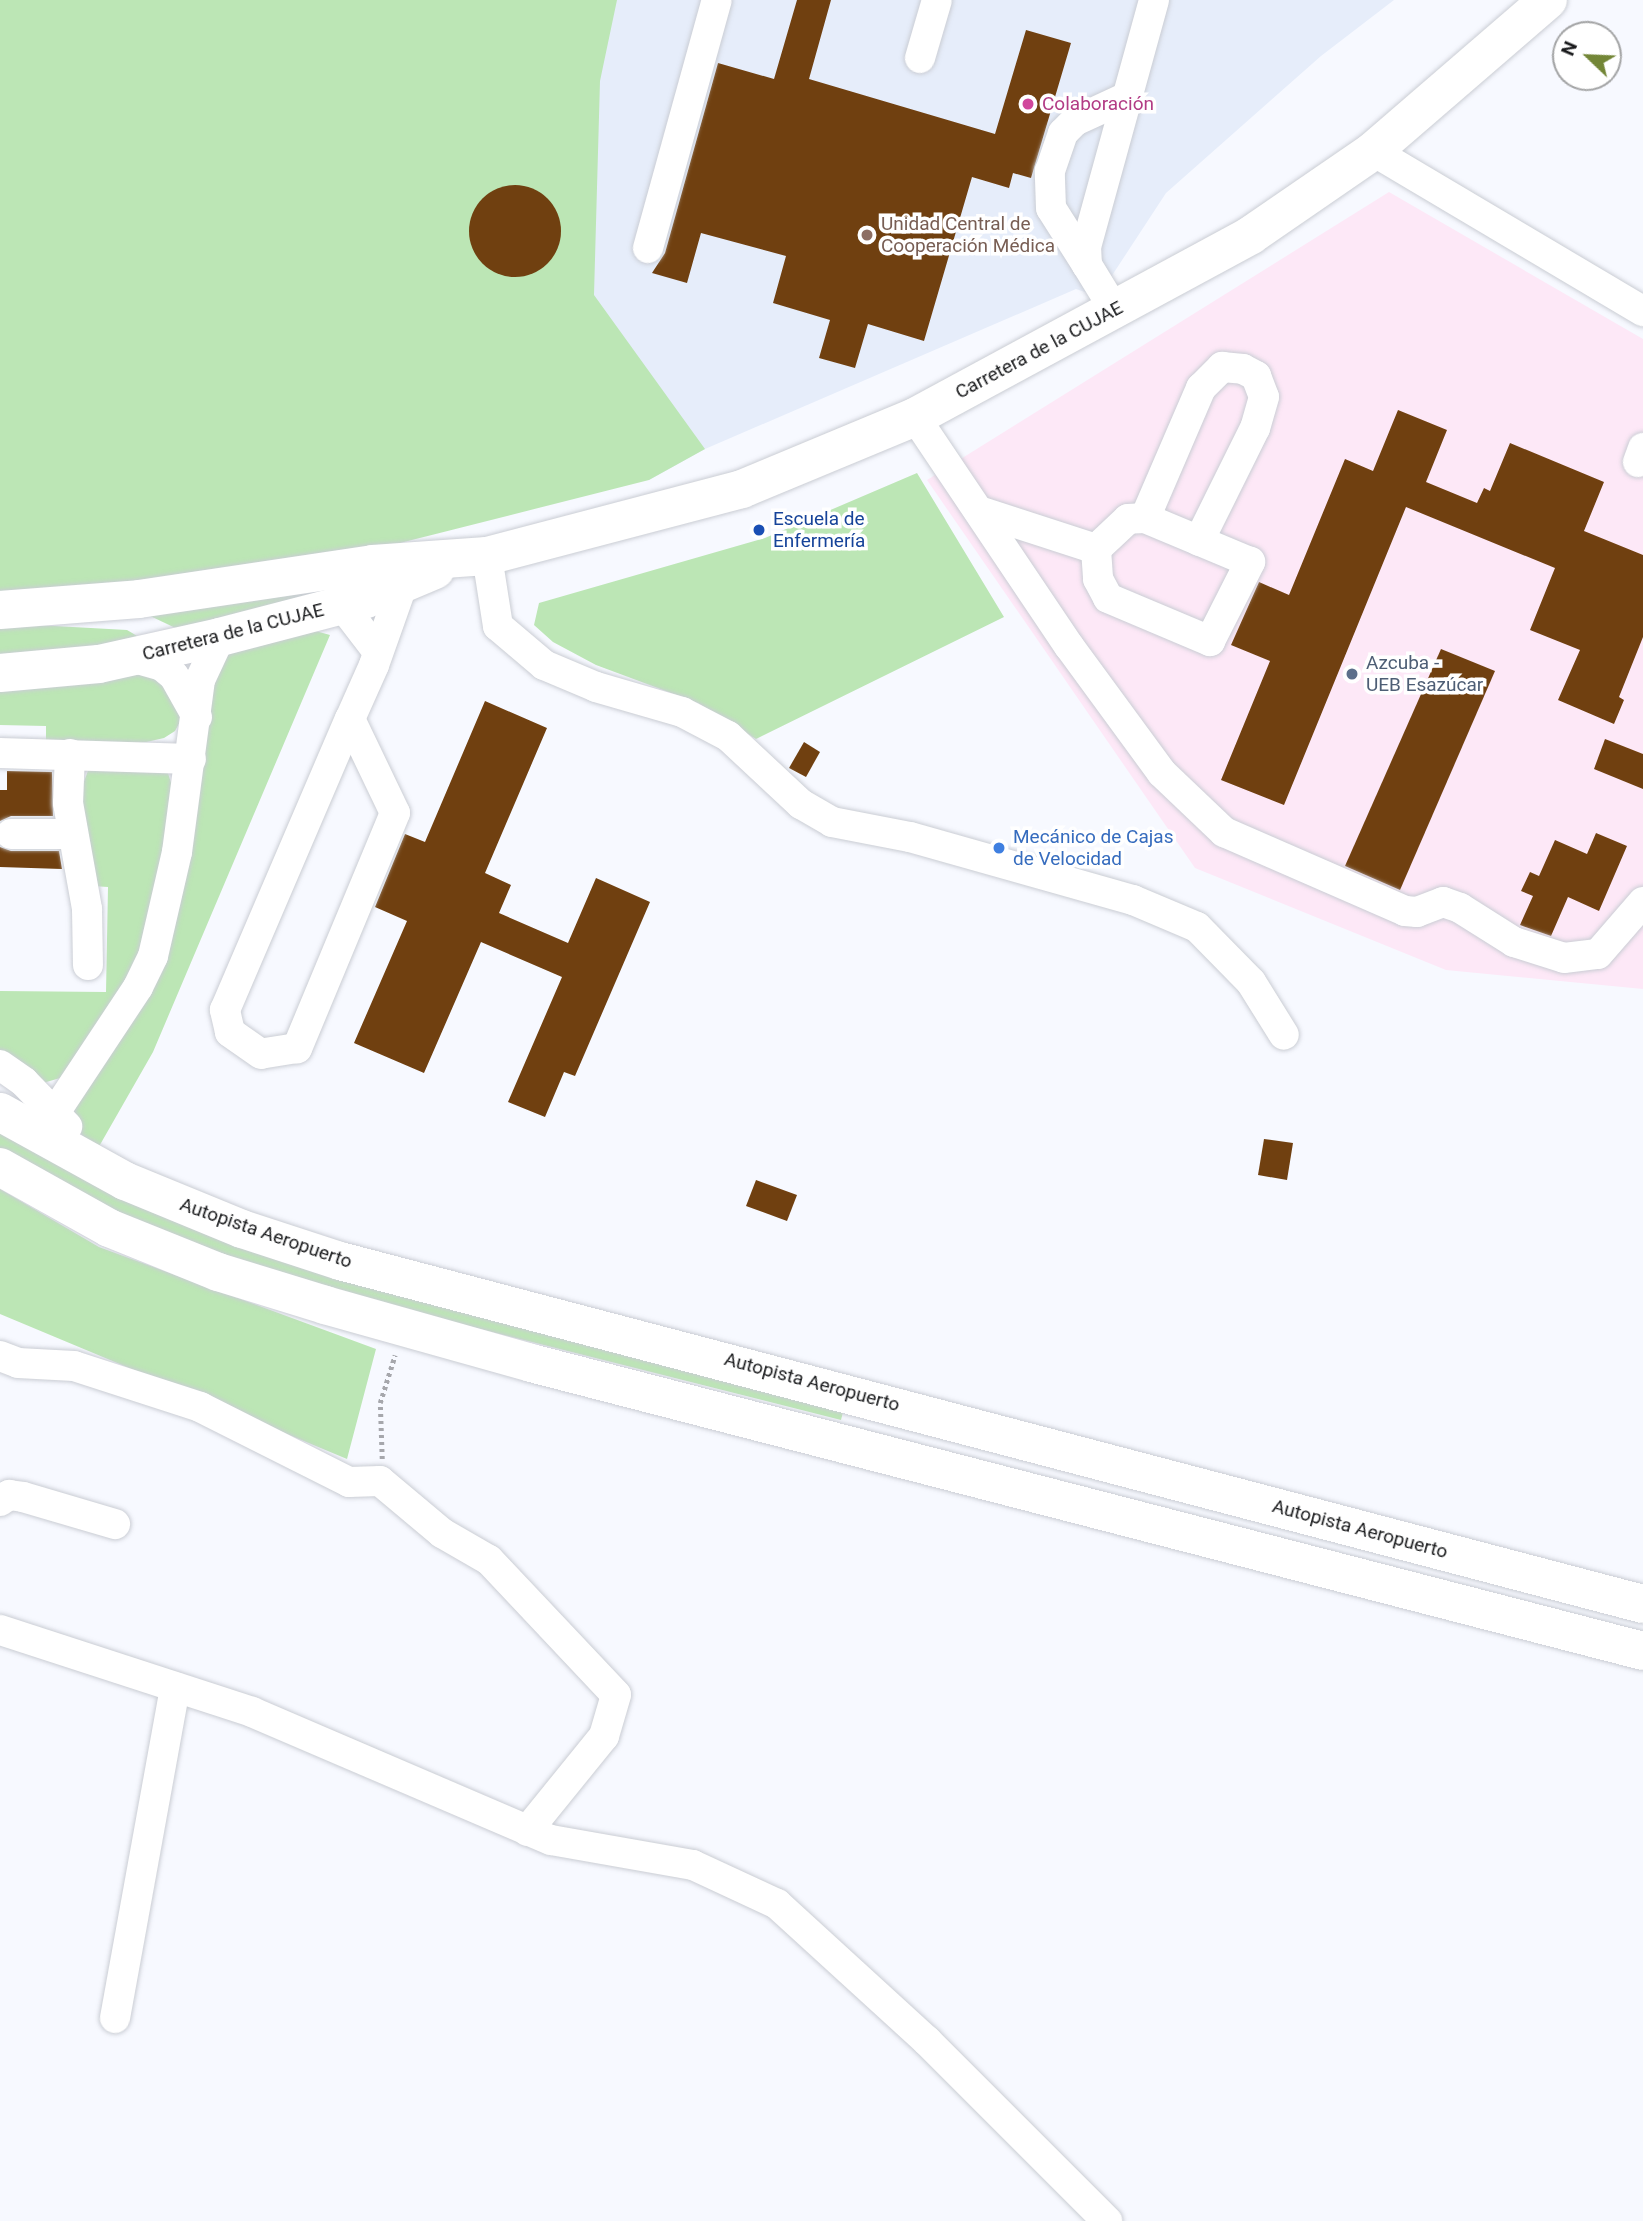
<!DOCTYPE html>
<meta charset="utf-8">
<style>
body{margin:0}
#map{position:relative;width:1643px;height:2221px;overflow:hidden;background:#f7f9ff;font-family:Roboto,sans-serif}
div>[style]{position:absolute}
.commercial>*{inset:0;background:#fde8f7}
.built>*{inset:0;background:#e6edfa}
.green>*{inset:0;background:#bce6b5}
.building>*{inset:0;background:#704010}
.round{border-radius:50%}
.path>*{height:4.5px;margin-top:-2.25px;transform-origin:0;background:repeating-linear-gradient(90deg,#a6a7ac 0 3.5px,transparent 0 7px)}
.roads{filter:drop-shadow(0 0 2px #cacdd4) drop-shadow(0 0 2px #cacdd4)}
.minor>*{height:30px;margin:-15px;padding:0 15px;transform-origin:15px;border-radius:15px;background:#fff}
.highway>*{height:38px;margin:-19px;padding:0 19px;transform-origin:19px;border-radius:19px;background:#fff}
.dots>*{width:19px;height:19px;translate:-50% -50%;box-sizing:border-box;border:4px solid #fff;border-radius:50%}
span{translate:-50% -50%;white-space:nowrap;text-align:center;line-height:1.15;-webkit-text-stroke:7px #fff;paint-order:stroke}
.hotel-label{font-size:19px;color:#b23c85}
.left{translate:0 -50%;text-align:left}
.education-label{font-size:19px;color:#785e54}
.street-label{font-size:19px;color:#1a1b1d}
.transit-label{font-size:19px;color:#164399}
.service-label{font-size:19px;color:#4e5e75}
.shop-label{font-size:19px;color:#366cbe}
.north{position:absolute;left:1552px;top:21px;width:70px;height:70px;box-sizing:border-box;background:#fff;border:2px solid #a3a4a5;border-radius:50%;rotate:293deg;font-size:19px;font-weight:700;line-height:28px;text-align:center;color:#1a1b1d}
.north::after{content:'';display:block;margin:auto;width:24px;height:32px;background:#738637;clip-path:polygon(50% 0,100% 100%,50% 72%,0 100%)}
</style>
<div id="map">
<div class="commercial">
<i style="clip-path:polygon(1389px 192px,1643px 339px,1643px 989px,1446px 970px,1195px 868px,927px 480px)"></i>
</div>
<div class="built">
<i style="clip-path:polygon(0 0,1394px 0,1321px 56px,1166px 193px,1111px 277px,1088px 293px,1076px 289px,705px 449px,649px 480px)"></i>
</div>
<div class="green">
<i style="clip-path:polygon(0 0,617px 0,600px 81px,594px 295px,705px 449px,649px 480px,400px 543px,231px 572px,0 595px)"></i>
<i style="clip-path:polygon(917px 473px,1004px 617px,756px 739px,698px 703px,596px 665px,553px 642px,534px 625px,539px 603px,765px 538px)"></i>
<i style="clip-path:polygon(393px 575px,186px 633px,146px 614px)"></i>
<i style="clip-path:polygon(0 623px,127px 630px,149px 643px,0 665px)"></i>
<i style="clip-path:polygon(312px 630px,330px 635px,153px 1052px,97px 1150px,72px 1125px,75px 1094px,128px 1025px,221px 653px)"></i>
<i style="clip-path:polygon(134px 668px,158px 675px,178px 692px,181px 720px,175px 731px,164px 738px,142px 743px,46px 743px,46px 726px,0 725px,0 689px)"></i>
<i style="clip-path:polygon(89px 768px,168px 773px,172px 786px,165px 878px,147px 946px,67px 1076px,43px 1083px,0 1055px,0 991px,106px 992px,108px 887px,92px 886px,83px 817px,82px 787px)"></i>
<i style="clip-path:polygon(0 1127px,27px 1142px,844px 1408px,841px 1420px,321px 1289px,130px 1221px,0 1156px)"></i>
<i style="clip-path:polygon(0 1189px,99px 1247px,376px 1349px,347px 1459px,0 1314px)"></i>
</div>
<div class="building">
<i style="clip-path:polygon(797px 0,831px 0,809px 79px,995px 134px,1026px 30px,1071px 43px,1031px 178px,1013px 173px,1009px 188px,972px 177px,924px 341px,868px 324px,855px 368px,819px 358px,830px 320px,773px 303px,786px 256px,701px 233px,687px 283px,652px 273px,665px 253px,718px 63px,774px 79px)"></i>
<i class="round" style="left:469px;top:185px;width:92px;height:92px"></i>
<i style="clip-path:polygon(1398px 410px,1447px 430px,1426px 482px,1477px 503px,1484px 488px,1490px 491px,1510px 443px,1604px 482px,1584px 531px,1643px 555px,1643px 637px,1619px 697px,1624px 700px,1614px 724px,1558px 700px,1580px 650px,1530px 630px,1555px 568px,1406px 507px,1284px 805px,1221px 780px,1270px 661px,1231px 645px,1259px 582px,1289px 595px,1345px 459px,1373px 471px)"></i>
<i style="clip-path:polygon(1441px 649px,1495px 671px,1400px 890px,1345px 866px)"></i>
<i style="clip-path:polygon(485px 701px,547px 728px,485px 873px,511px 885px,499px 913px,568px 943px,596px 878px,650px 902px,575px 1076px,564px 1072px,545px 1117px,508px 1102px,562px 977px,481px 942px,424px 1073px,354px 1043px,407px 921px,375px 907px,405px 834px,425px 842px)"></i>
<i style="clip-path:polygon(1605px 739px,1643px 754px,1643px 789px,1594px 769px)"></i>
<i style="clip-path:polygon(804px 742px,820px 752px,806px 777px,789px 768px)"></i>
<i style="clip-path:polygon(7px 771px,52px 772px,53px 816px,11px 816px,0 821px,0 790px,7px 790px)"></i>
<i style="clip-path:polygon(1596px 833px,1627px 846px,1599px 911px,1568px 897px,1551px 936px,1520px 925px,1533px 896px,1521px 891px,1530px 872px,1539px 876px,1555px 840px,1587px 854px)"></i>
<i style="clip-path:polygon(0 847px,11px 851px,59px 851px,62px 869px,0 867px)"></i>
<i style="clip-path:polygon(1264px 1139px,1293px 1143px,1287px 1180px,1258px 1175px)"></i>
<i style="clip-path:polygon(756px 1180px,797px 1195px,787px 1221px,746px 1206px)"></i>
</div>
<div class="path">
<i style="left:382px;top:1459px;width:56px;rotate:-92deg"></i>
<i style="left:380px;top:1403px;width:50px;rotate:-72.6deg"></i>
</div>
<div class="roads">
<div class="minor">
<i style="left:920px;top:58px;width:60px;rotate:-73.7deg"></i>
<i style="left:1373px;top:151px;width:314px;rotate:30.7deg"></i>
<i style="left:648px;top:248px;width:257px;rotate:-74.5deg"></i>
<i style="left:1087px;top:265px;width:67px;rotate:-122.3deg"></i>
<i style="left:1051px;top:208px;width:37px;rotate:-92deg"></i>
<i style="left:1050px;top:171px;width:40px;rotate:-71.1deg"></i>
<i style="left:1063px;top:133px;width:17px;rotate:-45deg"></i>
<i style="left:1075px;top:121px;width:57px;rotate:-24.8deg"></i>
<i style="left:1114px;top:309px;width:52px;rotate:-121.5deg"></i>
<i style="left:1087px;top:265px;width:18px;rotate:-93deg"></i>
<i style="left:1086px;top:247px;width:256px;rotate:-74.6deg"></i>
<i style="left:915px;top:417px;width:276px;rotate:56.1deg"></i>
<i style="left:1069px;top:646px;width:157px;rotate:53.8deg"></i>
<i style="left:1162px;top:773px;width:86px;rotate:43.6deg"></i>
<i style="left:1224px;top:832px;width:197px;rotate:23.6deg"></i>
<i style="left:1405px;top:911px;width:12px;rotate:5deg"></i>
<i style="left:1417px;top:912px;width:28px;rotate:-21deg"></i>
<i style="left:1443px;top:902px;width:18px;rotate:19deg"></i>
<i style="left:1460px;top:908px;width:64px;rotate:32.2deg"></i>
<i style="left:1514px;top:942px;width:52px;rotate:17.7deg"></i>
<i style="left:1564px;top:958px;width:34px;rotate:-7deg"></i>
<i style="left:1598px;top:954px;width:69px;rotate:-49.1deg"></i>
<i style="left:1638px;top:462px;width:15px;rotate:-70deg"></i>
<i style="left:979px;top:511px;width:123px;rotate:18deg"></i>
<i style="left:1096px;top:549px;width:30px;rotate:86deg"></i>
<i style="left:1098px;top:579px;width:21px;rotate:62deg"></i>
<i style="left:1108px;top:598px;width:111px;rotate:22.9deg"></i>
<i style="left:1210px;top:641px;width:89px;rotate:-63.1deg"></i>
<i style="left:1250px;top:562px;width:114px;rotate:-157.3deg"></i>
<i style="left:1145px;top:518px;width:17px;rotate:177deg"></i>
<i style="left:1128px;top:519px;width:44px;rotate:136.8deg"></i>
<i style="left:1145px;top:518px;width:142px;rotate:-66.7deg"></i>
<i style="left:1201px;top:388px;width:30px;rotate:-45deg"></i>
<i style="left:1222px;top:367px;width:21px;rotate:5deg"></i>
<i style="left:1243px;top:369px;width:15px;rotate:28deg"></i>
<i style="left:1256px;top:376px;width:22px;rotate:69deg"></i>
<i style="left:1264px;top:397px;width:32px;rotate:106deg"></i>
<i style="left:1255px;top:428px;width:126px;rotate:116.4deg"></i>
<i style="left:487px;top:556px;width:71px;rotate:81.1deg"></i>
<i style="left:498px;top:626px;width:60px;rotate:40.3deg"></i>
<i style="left:544px;top:665px;width:56px;rotate:22.9deg"></i>
<i style="left:596px;top:687px;width:90px;rotate:16.2deg"></i>
<i style="left:682px;top:712px;width:52px;rotate:27.6deg"></i>
<i style="left:728px;top:736px;width:100px;rotate:43deg"></i>
<i style="left:801px;top:804px;width:36px;rotate:30deg"></i>
<i style="left:832px;top:822px;width:79px;rotate:10.9deg"></i>
<i style="left:910px;top:837px;width:232px;rotate:15.8deg"></i>
<i style="left:1133px;top:900px;width:69px;rotate:22.9deg"></i>
<i style="left:1197px;top:927px;width:77px;rotate:45.5deg"></i>
<i style="left:1251px;top:982px;width:62px;rotate:58.1deg"></i>
<i style="left:342px;top:605px;width:59px;rotate:52.5deg"></i>
<i style="left:131px;top:657px;width:32px;rotate:16deg"></i>
<i style="left:162px;top:666px;width:16px;rotate:40deg"></i>
<i style="left:174px;top:676px;width:47px;rotate:60.7deg"></i>
<i style="left:350px;top:719px;width:104px;rotate:64.4deg"></i>
<i style="left:395px;top:813px;width:255px;rotate:112.6deg"></i>
<i style="left:297px;top:1048px;width:36px;rotate:171deg"></i>
<i style="left:261px;top:1054px;width:38px;rotate:-145deg"></i>
<i style="left:230px;top:1032px;width:23px;rotate:-103deg"></i>
<i style="left:225px;top:1010px;width:317px;rotate:-66.8deg"></i>
<i style="left:350px;top:719px;width:59px;rotate:-66deg"></i>
<i style="left:374px;top:665px;width:87px;rotate:-70.5deg"></i>
<i style="left:0;top:753px;width:191px;rotate:1.8deg"></i>
<i style="left:70px;top:754px;width:49px;rotate:92.3deg"></i>
<i style="left:68px;top:803px;width:108px;rotate:79.8deg"></i>
<i style="left:87px;top:909px;width:56px;rotate:89deg"></i>
<i style="left:11px;top:834px;width:61px"></i>
<i style="left:0;top:1065px;width:29px;rotate:35deg"></i>
<i style="left:24px;top:1082px;width:62px;rotate:45.7deg"></i>
<i style="left:54px;top:1114px;width:152px;rotate:-56.5deg"></i>
<i style="left:138px;top:987px;width:34px;rotate:-64deg"></i>
<i style="left:153px;top:956px;width:107px;rotate:-77deg"></i>
<i style="left:177px;top:852px;width:174px;rotate:-82.4deg"></i>
<i style="left:200px;top:680px;width:47px;rotate:-65.1deg"></i>
<i style="left:0;top:1356px;width:19px;rotate:21deg"></i>
<i style="left:18px;top:1363px;width:56px;rotate:3.1deg"></i>
<i style="left:74px;top:1366px;width:133px;rotate:18deg"></i>
<i style="left:200px;top:1407px;width:167px;rotate:26.7deg"></i>
<i style="left:349px;top:1482px;width:31px;rotate:-2deg"></i>
<i style="left:380px;top:1481px;width:81px;rotate:40deg"></i>
<i style="left:442px;top:1533px;width:54px;rotate:29.9deg"></i>
<i style="left:489px;top:1560px;width:185px;rotate:46.7deg"></i>
<i style="left:616px;top:1695px;width:43px;rotate:106.3deg"></i>
<i style="left:604px;top:1736px;width:122px;rotate:129deg"></i>
<i style="left:0;top:1501px;width:11px;rotate:-34deg"></i>
<i style="left:9px;top:1495px;width:14px;rotate:8deg"></i>
<i style="left:23px;top:1497px;width:96px;rotate:16.4deg"></i>
<i style="left:0;top:1630px;width:265px;rotate:18deg"></i>
<i style="left:252px;top:1712px;width:325px;rotate:23.2deg"></i>
<i style="left:551px;top:1840px;width:144px;rotate:10deg"></i>
<i style="left:693px;top:1865px;width:93px;rotate:24.9deg"></i>
<i style="left:777px;top:1904px;width:203px;rotate:42.4deg"></i>
<i style="left:927px;top:2041px;width:255px;rotate:45deg"></i>
<i style="left:115px;top:2018px;width:336px;rotate:-79.7deg"></i>
</div>
<div class="highway">
<i style="left:0;top:610px;width:139px;rotate:-4.5deg"></i>
<i style="left:139px;top:599px;width:237px;rotate:-8.5deg"></i>
<i style="left:373px;top:564px;width:114px;rotate:-4deg"></i>
<i style="left:487px;top:556px;width:264px;rotate:-14.7deg"></i>
<i style="left:742px;top:489px;width:187px;rotate:-22.6deg"></i>
<i style="left:915px;top:417px;width:382px;rotate:-28.4deg"></i>
<i style="left:1251px;top:235px;width:148px;rotate:-34.5deg"></i>
<i style="left:1373px;top:151px;width:231px;rotate:-40.8deg"></i>
<i style="left:0;top:673px;width:99px;rotate:-5.2deg"></i>
<i style="left:99px;top:664px;width:124px;rotate:-12.6deg"></i>
<i style="left:220px;top:637px;width:151px;rotate:-14.6deg"></i>
<i style="left:366px;top:599px;width:75px;rotate:-22.8deg"></i>
<i style="left:0;top:1112px;width:143px;rotate:28.9deg"></i>
<i style="left:125px;top:1181px;width:126px;rotate:22.3deg"></i>
<i style="left:242px;top:1229px;width:103px;rotate:18.1deg"></i>
<i style="left:340px;top:1261px;width:1347px;rotate:14.75deg"></i>
<i style="left:0;top:1167px;width:125px;rotate:29.2deg"></i>
<i style="left:109px;top:1228px;width:118px;rotate:22deg"></i>
<i style="left:218px;top:1272px;width:112px;rotate:17.1deg"></i>
<i style="left:325px;top:1305px;width:214px;rotate:15.7deg"></i>
<i style="left:531px;top:1363px;width:1149px;rotate:14.52deg"></i>
</div>
</div>
<div class="dots">
<i style="left:1028px;top:104px;background:#d1479c"></i>
<i style="left:867px;top:235px;background:#8d6e63"></i>
<i style="left:759px;top:530px;background:#1a4fb4"></i>
<i style="left:1352px;top:674px;background:#5c6f8a"></i>
<i style="left:999px;top:848px;background:#3f7fe0"></i>
</div>
<div class="hotel-label">
<span class="left" style="left:1042px;top:104px">Colaboración</span>
</div>
<div class="education-label">
<span class="left" style="left:881px;top:235px">Unidad Central de<br>Cooperación Médica</span>
</div>
<div class="street-label">
<span style="left:1039px;top:350px;rotate:-28deg">Carretera de la CUJAE</span>
<span style="left:233px;top:632px;rotate:-14deg">Carretera de la CUJAE</span>
<span style="left:266px;top:1233px;rotate:19deg">Autopista Aeropuerto</span>
<span style="left:812px;top:1382px;rotate:15deg">Autopista Aeropuerto</span>
<span style="left:1360px;top:1529px;rotate:15deg">Autopista Aeropuerto</span>
</div>
<div class="transit-label">
<span class="left" style="left:773px;top:530px">Escuela de<br>Enfermería</span>
</div>
<div class="service-label">
<span class="left" style="left:1366px;top:674px">Azcuba -<br>UEB Esazúcar</span>
</div>
<div class="shop-label">
<span class="left" style="left:1013px;top:848px">Mecánico de Cajas<br>de Velocidad</span>
</div>
<div class="north">N</div>
</div>
